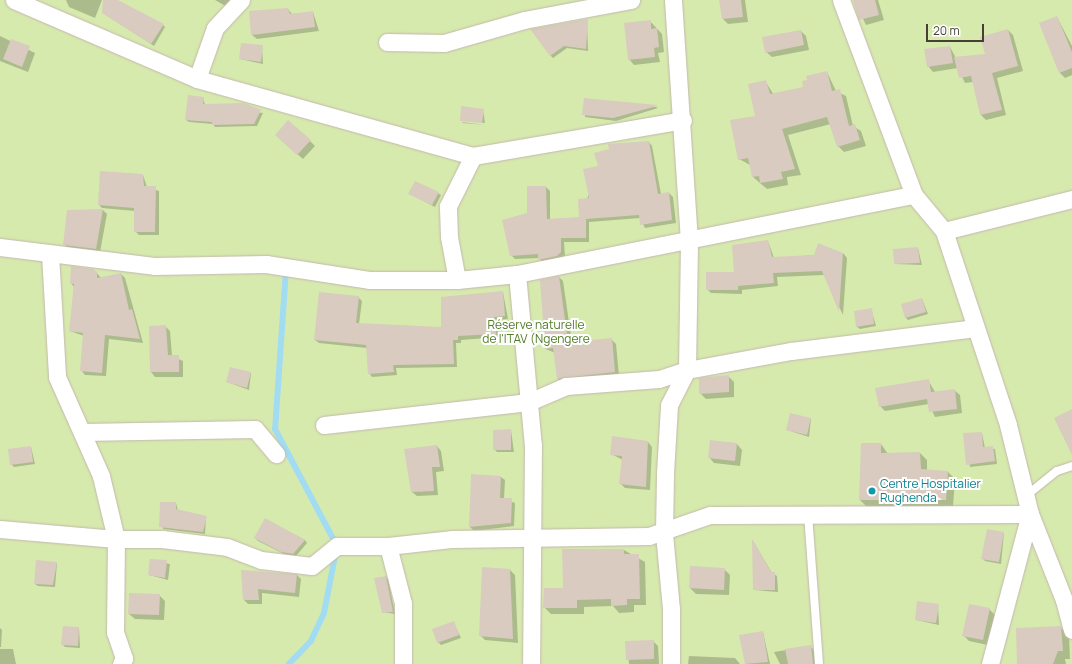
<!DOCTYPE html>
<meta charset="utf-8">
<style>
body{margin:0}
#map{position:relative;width:1072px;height:664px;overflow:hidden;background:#f4eee7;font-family:Manrope,sans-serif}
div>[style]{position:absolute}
.green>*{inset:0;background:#d7eaae}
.shadow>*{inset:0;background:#0003}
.stream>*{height:6px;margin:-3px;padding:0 3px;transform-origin:3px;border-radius:3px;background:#a1dcf3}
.building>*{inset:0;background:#d9cbbf}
.roads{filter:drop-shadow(0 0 1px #c3b8ac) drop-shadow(0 0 1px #c3b8ac)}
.lane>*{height:8px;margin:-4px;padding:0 4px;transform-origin:4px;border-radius:4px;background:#fff}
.street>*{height:17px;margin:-8.5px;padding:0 8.5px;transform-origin:8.5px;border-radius:8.5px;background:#fff}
.dots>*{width:11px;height:11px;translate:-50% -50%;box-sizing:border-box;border:2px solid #fff;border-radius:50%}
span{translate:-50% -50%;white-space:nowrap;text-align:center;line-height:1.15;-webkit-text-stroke:4px #fff;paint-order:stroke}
.park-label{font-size:12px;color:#517c26}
.culture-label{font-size:12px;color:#0d838f}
.left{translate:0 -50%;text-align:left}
.scale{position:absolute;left:926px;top:24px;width:58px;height:18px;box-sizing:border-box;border:2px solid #473e35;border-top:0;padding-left:5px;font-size:12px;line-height:14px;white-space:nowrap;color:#473e35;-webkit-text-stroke:3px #fff;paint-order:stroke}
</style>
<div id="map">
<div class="green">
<i style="clip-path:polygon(0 0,1072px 0,1072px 664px,0 664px)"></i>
</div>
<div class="shadow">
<i style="clip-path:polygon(66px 0,102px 0,95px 18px,69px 7px)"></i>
<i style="clip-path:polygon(104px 0,116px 0,163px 25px,165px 27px,154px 46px,106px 15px)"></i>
<i style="clip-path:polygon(215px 0,232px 0,229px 8px)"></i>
<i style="clip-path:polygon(720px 0,745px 0,748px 22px,728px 24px,723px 19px)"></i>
<i style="clip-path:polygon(854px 0,878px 0,884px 20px,866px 25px)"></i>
<i style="clip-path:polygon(288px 9px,292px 14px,313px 12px,319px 31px,257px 39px,252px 35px)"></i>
<i style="clip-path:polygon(1057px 17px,1072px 46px,1072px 75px,1065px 78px,1060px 73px)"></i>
<i style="clip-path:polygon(587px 20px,588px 51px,567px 48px,553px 58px,550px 55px)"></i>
<i style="clip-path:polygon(650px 21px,662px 34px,664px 52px,658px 53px,660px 62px,634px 65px,629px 59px)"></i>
<i style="clip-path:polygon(1008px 30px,1013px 35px,1023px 71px,997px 78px,1006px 115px,986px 120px,981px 115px,973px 82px,965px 83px,958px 68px,933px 72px,928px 66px,950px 47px,956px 58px,987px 55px)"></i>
<i style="clip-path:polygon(801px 31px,806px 36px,809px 50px,772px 57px,766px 52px)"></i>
<i style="clip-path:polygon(0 36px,35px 53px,28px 72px,0 61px)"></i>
<i style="clip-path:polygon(262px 46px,263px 64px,240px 59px)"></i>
<i style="clip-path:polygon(827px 72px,836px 91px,846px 96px,853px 126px,861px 131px,866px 146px,844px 152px,838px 146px,831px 124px,788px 135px,801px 175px,787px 177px,788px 185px,767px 189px,753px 177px,750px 165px,739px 159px,757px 116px,765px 81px,774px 95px,804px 88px)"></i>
<i style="clip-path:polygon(203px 98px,205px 105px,263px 113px,257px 126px,215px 127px,213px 124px,189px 122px,186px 120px)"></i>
<i style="clip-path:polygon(584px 99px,656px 107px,658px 108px,616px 121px,585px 117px)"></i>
<i style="clip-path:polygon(483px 110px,485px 123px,461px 120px)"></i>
<i style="clip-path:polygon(462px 122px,485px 125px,463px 123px)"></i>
<i style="clip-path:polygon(281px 140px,310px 141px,315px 146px,303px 159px)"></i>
<i style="clip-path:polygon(649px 142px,652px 146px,661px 194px,669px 193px,673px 197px,676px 223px,645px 228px,640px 218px,589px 222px,589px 242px,564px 242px,565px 256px,543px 263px,539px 258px,515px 259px,511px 255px,528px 214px,546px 187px,550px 191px,550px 220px,580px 218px,599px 167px)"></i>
<i style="clip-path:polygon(143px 175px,147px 187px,159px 191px,159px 235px,139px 235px,135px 231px,135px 211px,102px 208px,99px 205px)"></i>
<i style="clip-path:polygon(438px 193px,441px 195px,435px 207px,410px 194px)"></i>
<i style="clip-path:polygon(103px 210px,107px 214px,100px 252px,68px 248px,64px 244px)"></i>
<i style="clip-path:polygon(768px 241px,774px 258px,843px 253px,847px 258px,843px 315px,824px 275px,777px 277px,778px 286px,742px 290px,742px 294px,711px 293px,707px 289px,735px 273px)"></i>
<i style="clip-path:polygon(918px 248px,922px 265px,895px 264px)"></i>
<i style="clip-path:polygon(96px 272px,101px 278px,121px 274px,125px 278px,143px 343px,109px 339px,106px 376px,85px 375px,81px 370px,84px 336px,70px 331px,74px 287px,71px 283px)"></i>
<i style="clip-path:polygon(559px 277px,563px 281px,572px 343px,611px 339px,616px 344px,619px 376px,562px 383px,558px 379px,555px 353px,546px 349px)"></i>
<i style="clip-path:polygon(503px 292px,508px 319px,497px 320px,499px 337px,461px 340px,461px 343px,456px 343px,457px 367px,396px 368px,397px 375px,372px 377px,369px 373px,367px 348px,319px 343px,315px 340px,358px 297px,362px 301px,359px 324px,442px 328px)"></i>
<i style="clip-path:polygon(922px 299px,928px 314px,908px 320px,905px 317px)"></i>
<i style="clip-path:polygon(871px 309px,876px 326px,860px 329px,857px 327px)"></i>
<i style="clip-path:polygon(165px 326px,170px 331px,172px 356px,183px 361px,183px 377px,155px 377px,151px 372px)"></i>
<i style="clip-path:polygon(251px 373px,249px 390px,227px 382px)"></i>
<i style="clip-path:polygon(728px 376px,734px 382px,734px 397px,706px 399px,700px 393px)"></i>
<i style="clip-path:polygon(928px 380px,935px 392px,954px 390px,960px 395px,962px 413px,935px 417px,929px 404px,885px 411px,880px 406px)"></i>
<i style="clip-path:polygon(811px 419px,809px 437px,787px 430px)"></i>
<i style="clip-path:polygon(511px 430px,514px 452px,497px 452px,494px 449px)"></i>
<i style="clip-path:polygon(982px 433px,985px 448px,995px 449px,997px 464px,970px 467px,964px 434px)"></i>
<i style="clip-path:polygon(648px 442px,652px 447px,650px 490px,625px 488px,620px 483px,623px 460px,611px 454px)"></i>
<i style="clip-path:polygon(737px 444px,742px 450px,740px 466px,714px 463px,709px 457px)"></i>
<i style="clip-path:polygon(881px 444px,888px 454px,920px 453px,927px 460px,927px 470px,948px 472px,955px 479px,953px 507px,867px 507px,860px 500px)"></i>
<i style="clip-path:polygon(437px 446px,441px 451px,444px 471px,436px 472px,438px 495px,417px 496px,412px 492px)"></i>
<i style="clip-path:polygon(31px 447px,35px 464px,14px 467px,11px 464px)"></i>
<i style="clip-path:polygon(472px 475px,501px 477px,505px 480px,504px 499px,515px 503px,514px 526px,474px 531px,470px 527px)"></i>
<i style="clip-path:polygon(161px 503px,176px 503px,178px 511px,206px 517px,205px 534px,163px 529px)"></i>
<i style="clip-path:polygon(265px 519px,305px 540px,307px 543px,296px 556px,284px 554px,258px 541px,255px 538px)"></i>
<i style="clip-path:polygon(1004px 533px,1001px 564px,985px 561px,982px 558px)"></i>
<i style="clip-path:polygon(753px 541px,772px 573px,777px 576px,778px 592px,754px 590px)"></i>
<i style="clip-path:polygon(624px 550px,645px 562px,646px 605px,634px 605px,634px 612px,619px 613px,613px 606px,584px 607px,584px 614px,551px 614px,544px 607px,564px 589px)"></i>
<i style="clip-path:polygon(150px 560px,170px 564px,168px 580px,149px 575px)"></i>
<i style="clip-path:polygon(57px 563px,55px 587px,38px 586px,35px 584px)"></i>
<i style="clip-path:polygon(691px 567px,724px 569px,730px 575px,729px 595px,696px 594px,690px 588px)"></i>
<i style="clip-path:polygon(510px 570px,515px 575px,518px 643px,485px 640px,480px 635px)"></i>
<i style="clip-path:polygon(242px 571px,297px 575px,301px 579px,299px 597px,262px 593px,262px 604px,248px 604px,244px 600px)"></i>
<i style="clip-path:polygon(385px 577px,388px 579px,395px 614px,383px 612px)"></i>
<i style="clip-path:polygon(159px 595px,165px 601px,164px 620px,135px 619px,129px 614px)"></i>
<i style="clip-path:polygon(938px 605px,939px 625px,916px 620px)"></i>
<i style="clip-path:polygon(989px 609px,995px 615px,988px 645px,969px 641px,963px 635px)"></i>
<i style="clip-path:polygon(454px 623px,461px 638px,441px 645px,438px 642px)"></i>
<i style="clip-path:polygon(1060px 627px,1069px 636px,1070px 659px,1065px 659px,1066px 664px,1018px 664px)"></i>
<i style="clip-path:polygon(0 628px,2px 630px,1px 647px,0 647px)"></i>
<i style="clip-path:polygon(79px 628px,80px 648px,65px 647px,62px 644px)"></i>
<i style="clip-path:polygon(763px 632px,770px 664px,746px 664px,741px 636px)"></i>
<i style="clip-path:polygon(653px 641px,658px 646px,659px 664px,629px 664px,627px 642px)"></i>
<i style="clip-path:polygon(810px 646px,816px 652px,817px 664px,780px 664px,774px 652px)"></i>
<i style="clip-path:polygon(0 649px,13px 649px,16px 664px,0 664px)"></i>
<i style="clip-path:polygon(689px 656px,735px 658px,740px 664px,682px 664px,688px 664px)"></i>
</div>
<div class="stream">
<i style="left:286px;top:269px;width:160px;rotate:93.9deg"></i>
<i style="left:275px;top:429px;width:132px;rotate:62.1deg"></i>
<i style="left:337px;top:546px;width:68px;rotate:101deg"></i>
<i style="left:324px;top:613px;width:31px;rotate:115deg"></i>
<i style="left:311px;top:641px;width:32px;rotate:134deg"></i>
</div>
<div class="building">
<i style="clip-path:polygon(103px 0,118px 0,164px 24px,151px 44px,102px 13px)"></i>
<i style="clip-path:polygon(719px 0,741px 0,743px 17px,722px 19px)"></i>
<i style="clip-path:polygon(853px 0,875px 0,879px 15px,859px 20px)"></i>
<i style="clip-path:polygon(288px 8px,290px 14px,313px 11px,315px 27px,251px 35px,249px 11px)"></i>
<i style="clip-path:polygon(1057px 16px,1072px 52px,1072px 68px,1059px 73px,1039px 23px)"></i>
<i style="clip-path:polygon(588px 19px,586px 49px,564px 46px,550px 56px,530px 29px)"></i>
<i style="clip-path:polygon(651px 20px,651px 29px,657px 28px,659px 47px,654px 48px,655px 57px,628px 60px,624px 23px)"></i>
<i style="clip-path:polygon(1008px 29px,1018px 66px,992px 73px,1002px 110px,980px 115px,971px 76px,959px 78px,954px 57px,985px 54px,980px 37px)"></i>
<i style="clip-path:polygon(801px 30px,804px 45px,765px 53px,762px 37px)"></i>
<i style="clip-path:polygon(11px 39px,30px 46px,22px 67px,3px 59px)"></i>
<i style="clip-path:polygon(241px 43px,263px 45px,261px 62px,239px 59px)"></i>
<i style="clip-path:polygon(950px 46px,953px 63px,927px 67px,924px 49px)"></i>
<i style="clip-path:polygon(827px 71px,832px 91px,840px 89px,849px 126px,855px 124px,860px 140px,837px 147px,827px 117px,782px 129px,795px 169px,781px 172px,783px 179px,760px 183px,759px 176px,752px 177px,748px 158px,738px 160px,730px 120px,755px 116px,748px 84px,766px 80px,770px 94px,803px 87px,802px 81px,807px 80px,806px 76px)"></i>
<i style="clip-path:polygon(188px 95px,204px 97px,203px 104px,244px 103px,261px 110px,254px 124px,212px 125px,212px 122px,185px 120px)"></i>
<i style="clip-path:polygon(584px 98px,657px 105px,657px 106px,613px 118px,582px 115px)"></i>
<i style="clip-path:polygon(461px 106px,484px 109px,482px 123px,460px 121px)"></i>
<i style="clip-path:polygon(288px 120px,311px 140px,297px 155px,275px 135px)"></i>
<i style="clip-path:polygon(649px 141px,658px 194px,669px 192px,672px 220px,640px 225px,639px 215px,586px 219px,586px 238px,561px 238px,561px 252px,557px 256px,538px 260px,538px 254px,510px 256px,502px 220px,527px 213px,527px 186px,546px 186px,547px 219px,579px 217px,578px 199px,589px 198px,583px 169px,598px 166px,594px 153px,609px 149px,608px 144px)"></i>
<i style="clip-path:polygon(100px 171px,143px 174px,144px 186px,156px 186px,155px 232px,134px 232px,134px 208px,98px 205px)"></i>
<i style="clip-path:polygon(415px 181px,439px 192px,432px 205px,408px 194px)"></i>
<i style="clip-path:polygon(103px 209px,96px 249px,63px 245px,67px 210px)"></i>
<i style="clip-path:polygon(768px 240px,772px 257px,814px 255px,818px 243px,843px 253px,839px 312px,822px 271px,773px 273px,774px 283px,738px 286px,738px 290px,706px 290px,706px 272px,734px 272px,732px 245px)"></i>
<i style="clip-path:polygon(918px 247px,920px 263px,894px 264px,893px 249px)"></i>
<i style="clip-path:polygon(71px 266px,93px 269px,97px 272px,97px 278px,121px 273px,129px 310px,132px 309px,140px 339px,105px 335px,102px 373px,80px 371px,83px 333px,69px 331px,74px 284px,70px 283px)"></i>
<i style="clip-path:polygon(559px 276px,568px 342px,612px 338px,615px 372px,557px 379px,553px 348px,545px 349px,540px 280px)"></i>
<i style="clip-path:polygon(503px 291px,505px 316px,494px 317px,496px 334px,458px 336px,458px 340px,453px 340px,454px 364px,393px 365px,394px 372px,368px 374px,366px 345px,314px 340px,319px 292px,359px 296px,356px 323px,441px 327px,441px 297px)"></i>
<i style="clip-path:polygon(922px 298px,926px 312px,905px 318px,901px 304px)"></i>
<i style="clip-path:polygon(872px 308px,874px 324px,856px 327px,854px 311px)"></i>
<i style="clip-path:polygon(166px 325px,168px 355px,179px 355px,179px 372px,150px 372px,149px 326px)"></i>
<i style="clip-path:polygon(230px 367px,251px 372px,247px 388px,226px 382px)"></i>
<i style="clip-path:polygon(729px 375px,729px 392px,699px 394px,699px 378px)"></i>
<i style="clip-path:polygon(929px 379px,931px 392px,955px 389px,957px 409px,929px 412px,927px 399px,879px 407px,875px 388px)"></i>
<i style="clip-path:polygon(1072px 409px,1072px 455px,1054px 418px)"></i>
<i style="clip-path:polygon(790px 413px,811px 418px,807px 435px,786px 430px)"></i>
<i style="clip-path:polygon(511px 429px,511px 450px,493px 450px,493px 430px)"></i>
<i style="clip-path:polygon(982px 432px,983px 447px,993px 446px,995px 461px,966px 465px,963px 433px)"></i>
<i style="clip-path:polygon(612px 436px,648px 441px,646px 487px,619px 484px,622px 456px,610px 455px)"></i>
<i style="clip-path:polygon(710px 440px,737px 443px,735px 461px,708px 458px)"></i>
<i style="clip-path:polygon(861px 443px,881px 443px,881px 453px,920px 452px,921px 469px,948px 471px,946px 500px,859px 500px)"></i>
<i style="clip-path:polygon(437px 445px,440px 467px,432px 467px,434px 491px,411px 492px,404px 449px)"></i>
<i style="clip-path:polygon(31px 446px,33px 462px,10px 465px,8px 449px)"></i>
<i style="clip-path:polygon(471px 474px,501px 476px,500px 498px,512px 498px,511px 523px,469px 527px)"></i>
<i style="clip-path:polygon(160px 502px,176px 502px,176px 509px,207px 516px,203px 532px,159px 527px)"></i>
<i style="clip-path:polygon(265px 518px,305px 540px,293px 554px,281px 552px,254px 538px)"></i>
<i style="clip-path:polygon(987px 529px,1004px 532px,999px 562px,981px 559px)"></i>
<i style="clip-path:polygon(752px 539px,771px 572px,775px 572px,775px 590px,753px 590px)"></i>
<i style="clip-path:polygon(562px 549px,624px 549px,624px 554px,639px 554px,640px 599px,627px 599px,627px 605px,611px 606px,611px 599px,577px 600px,577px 608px,543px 608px,544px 588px,563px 588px)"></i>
<i style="clip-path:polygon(150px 559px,167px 560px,165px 578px,148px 575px)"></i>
<i style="clip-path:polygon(36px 560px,57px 562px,53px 585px,34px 584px)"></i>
<i style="clip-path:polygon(690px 566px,725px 568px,724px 590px,689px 588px)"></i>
<i style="clip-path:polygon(482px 567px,510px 569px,513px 639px,479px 636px)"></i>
<i style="clip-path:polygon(241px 570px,297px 574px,295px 593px,258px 589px,259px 600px,243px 600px)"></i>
<i style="clip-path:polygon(386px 576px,393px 612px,382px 613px,374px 578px)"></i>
<i style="clip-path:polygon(129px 593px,160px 594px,159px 615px,128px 614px)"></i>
<i style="clip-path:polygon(917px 601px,939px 604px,936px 623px,915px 620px)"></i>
<i style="clip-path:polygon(969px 604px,990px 608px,983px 640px,962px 636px)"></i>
<i style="clip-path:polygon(454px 621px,459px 635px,437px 643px,432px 629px)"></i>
<i style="clip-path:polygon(63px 626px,79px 627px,78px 646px,61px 645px)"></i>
<i style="clip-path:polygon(1061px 626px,1063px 651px,1058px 651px,1053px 664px,1017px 664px,1016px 628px)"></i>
<i style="clip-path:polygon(763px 631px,768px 662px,745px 664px,739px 635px)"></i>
<i style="clip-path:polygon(654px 640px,654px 659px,626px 660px,625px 641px)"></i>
<i style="clip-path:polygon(811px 645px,813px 664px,788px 664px,785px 649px)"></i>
</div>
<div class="roads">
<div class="lane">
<i style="left:1027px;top:495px;width:38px;rotate:-39deg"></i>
<i style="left:1057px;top:471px;width:16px;rotate:-18deg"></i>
<i style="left:808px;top:514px;width:150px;rotate:85.8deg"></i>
</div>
<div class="street">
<i style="left:14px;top:0;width:199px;rotate:23.3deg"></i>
<i style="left:197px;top:79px;width:287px;rotate:15.6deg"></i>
<i style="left:473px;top:156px;width:213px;rotate:-9.7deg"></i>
<i style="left:841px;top:0;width:208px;rotate:69.5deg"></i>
<i style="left:914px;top:195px;width:47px;rotate:50.2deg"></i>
<i style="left:944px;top:231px;width:204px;rotate:71.7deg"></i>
<i style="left:1008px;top:425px;width:92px;rotate:76.1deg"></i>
<i style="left:1030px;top:514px;width:92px;rotate:68.4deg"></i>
<i style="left:1064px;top:600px;width:31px;rotate:75deg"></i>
<i style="left:387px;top:42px;width:57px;rotate:1deg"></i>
<i style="left:444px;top:43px;width:83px;rotate:-16deg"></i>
<i style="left:524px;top:20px;width:109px;rotate:-10.6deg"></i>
<i style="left:197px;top:79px;width:54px;rotate:-70.6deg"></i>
<i style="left:215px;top:28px;width:38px;rotate:-47deg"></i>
<i style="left:944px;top:231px;width:132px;rotate:-14deg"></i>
<i style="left:0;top:247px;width:155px;rotate:7deg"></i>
<i style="left:154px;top:266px;width:112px;rotate:-1deg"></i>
<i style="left:266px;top:264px;width:104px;rotate:8.8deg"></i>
<i style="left:369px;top:280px;width:88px"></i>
<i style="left:457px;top:280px;width:60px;rotate:-5.7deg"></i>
<i style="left:517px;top:274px;width:405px;rotate:-11.3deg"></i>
<i style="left:50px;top:254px;width:123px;rotate:86.7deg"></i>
<i style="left:57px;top:377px;width:108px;rotate:66deg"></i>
<i style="left:101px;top:476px;width:65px;rotate:76.6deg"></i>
<i style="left:116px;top:539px;width:93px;rotate:90.6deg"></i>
<i style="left:115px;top:632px;width:28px;rotate:71deg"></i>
<i style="left:124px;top:658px;width:7px;rotate:117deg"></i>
<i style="left:517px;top:274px;width:172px;rotate:84.7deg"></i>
<i style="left:533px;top:445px;width:219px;rotate:90.5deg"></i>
<i style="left:457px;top:280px;width:44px;rotate:-100.5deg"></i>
<i style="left:449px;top:237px;width:31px;rotate:-92deg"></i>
<i style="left:448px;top:206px;width:56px;rotate:-63.4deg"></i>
<i style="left:324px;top:425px;width:206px;rotate:-6.4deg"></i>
<i style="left:529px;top:402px;width:40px;rotate:-23.4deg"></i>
<i style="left:566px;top:386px;width:93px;rotate:-4.3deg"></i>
<i style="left:659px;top:379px;width:29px;rotate:-18deg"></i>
<i style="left:687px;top:370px;width:106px;rotate:-10.4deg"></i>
<i style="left:791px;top:351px;width:186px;rotate:-7.1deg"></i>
<i style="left:82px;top:432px;width:173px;rotate:-1deg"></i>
<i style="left:255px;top:429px;width:33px;rotate:50deg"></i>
<i style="left:0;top:529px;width:116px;rotate:4.9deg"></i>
<i style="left:116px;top:539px;width:46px"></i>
<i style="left:162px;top:539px;width:65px;rotate:7deg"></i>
<i style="left:227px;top:547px;width:36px;rotate:21deg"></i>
<i style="left:261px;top:560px;width:51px;rotate:6.7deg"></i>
<i style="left:312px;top:566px;width:32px;rotate:-39deg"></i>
<i style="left:337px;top:546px;width:51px"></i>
<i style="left:388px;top:546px;width:63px;rotate:-6.3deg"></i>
<i style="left:451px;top:539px;width:198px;rotate:-0.9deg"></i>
<i style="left:649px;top:536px;width:65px;rotate:-19deg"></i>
<i style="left:710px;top:515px;width:320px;rotate:-0.2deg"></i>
<i style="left:388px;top:546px;width:59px;rotate:75.3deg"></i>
<i style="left:403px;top:603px;width:61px;rotate:90deg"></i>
<i style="left:671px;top:664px;width:55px;rotate:-90deg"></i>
<i style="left:671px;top:609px;width:76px;rotate:-95.3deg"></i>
<i style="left:664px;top:533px;width:60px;rotate:-89deg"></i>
<i style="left:665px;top:473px;width:68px;rotate:-86.6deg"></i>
<i style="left:669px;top:405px;width:39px;rotate:-63deg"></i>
<i style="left:687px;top:370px;width:129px;rotate:-89.1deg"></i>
<i style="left:689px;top:241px;width:242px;rotate:-93.8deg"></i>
<i style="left:990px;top:664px;width:155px;rotate:-75.1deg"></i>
</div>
</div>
<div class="dots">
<i style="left:872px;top:491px;background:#0f9aa8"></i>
</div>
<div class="park-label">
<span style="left:536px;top:332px">Réserve naturelle<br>de l'ITAV (Ngengere</span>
</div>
<div class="culture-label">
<span class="left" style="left:880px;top:491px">Centre Hospitalier<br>Rughenda</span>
</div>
<div class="scale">20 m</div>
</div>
